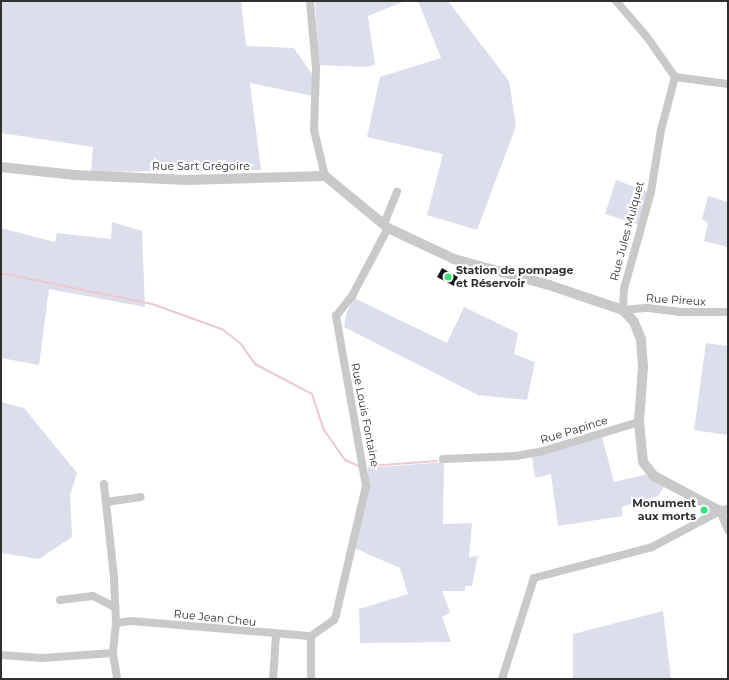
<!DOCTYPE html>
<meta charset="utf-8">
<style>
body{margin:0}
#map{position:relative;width:729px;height:680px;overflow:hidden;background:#fff;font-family:Montserrat,sans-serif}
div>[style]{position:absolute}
.green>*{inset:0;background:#dddeec}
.stream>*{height:2px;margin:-1px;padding:0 1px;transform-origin:1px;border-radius:1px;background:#ecc9ce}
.building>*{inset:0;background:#161616}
.minor>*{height:8px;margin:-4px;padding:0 4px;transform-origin:4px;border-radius:4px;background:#c9c9c9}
.tertiary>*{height:10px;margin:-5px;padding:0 5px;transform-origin:5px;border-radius:5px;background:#c9c9c9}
.dots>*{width:11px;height:11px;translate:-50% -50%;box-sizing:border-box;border:2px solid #fff;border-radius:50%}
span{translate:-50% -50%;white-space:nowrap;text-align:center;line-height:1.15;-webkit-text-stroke:4px #fff;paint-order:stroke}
.street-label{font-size:11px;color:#2f2f2f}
.poi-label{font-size:11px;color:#2f2f2f;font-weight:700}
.left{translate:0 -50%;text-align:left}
.right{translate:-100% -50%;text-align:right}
.frame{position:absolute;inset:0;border:2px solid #2f2f2f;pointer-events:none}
</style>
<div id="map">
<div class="green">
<i style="clip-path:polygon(1px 1px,241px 1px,246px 46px,294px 48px,312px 74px,313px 96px,250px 83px,261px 170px,91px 172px,93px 147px,1px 133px)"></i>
<i style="clip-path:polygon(315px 1px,405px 1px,368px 16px,375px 65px,365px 67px,319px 65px)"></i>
<i style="clip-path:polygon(418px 1px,448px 1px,509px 81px,516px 126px,477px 230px,427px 215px,443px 154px,367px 137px,380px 77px,441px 58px)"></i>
<i style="clip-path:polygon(616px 180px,648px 192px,639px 225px,605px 214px)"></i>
<i style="clip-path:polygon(708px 196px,728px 202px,728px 247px,704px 241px,708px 223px,702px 219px)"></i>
<i style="clip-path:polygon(112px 222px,142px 231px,145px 307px,49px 289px,39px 365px,1px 358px,1px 228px,55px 242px,57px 233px,111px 239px)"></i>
<i style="clip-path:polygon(354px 298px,447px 343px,464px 307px,518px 333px,514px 354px,535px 362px,527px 400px,478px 395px,344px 327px,346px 314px)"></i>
<i style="clip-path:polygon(706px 343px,728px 346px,728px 435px,694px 430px)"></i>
<i style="clip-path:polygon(1px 402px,24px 408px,77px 473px,70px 495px,72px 537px,39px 559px,1px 553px)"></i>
<i style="clip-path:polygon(602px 436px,614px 482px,648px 474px,665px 485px,658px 496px,622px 507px,622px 516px,558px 526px,551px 474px,535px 478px,532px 457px)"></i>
<i style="clip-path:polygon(444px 462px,443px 524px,472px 523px,469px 557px,478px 556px,472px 586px,465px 586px,465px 591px,442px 591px,450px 612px,442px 617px,451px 642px,360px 643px,359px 609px,408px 594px,400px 568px,354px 548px,365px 504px,368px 468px)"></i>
<i style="clip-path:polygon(663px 611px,671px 679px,573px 679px,573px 634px)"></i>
</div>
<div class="stream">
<i style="left:1px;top:273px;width:154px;rotate:11.6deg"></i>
<i style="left:152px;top:304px;width:74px;rotate:19.7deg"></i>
<i style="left:222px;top:329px;width:24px;rotate:38deg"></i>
<i style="left:241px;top:344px;width:24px;rotate:55deg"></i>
<i style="left:255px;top:364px;width:64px;rotate:27.8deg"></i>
<i style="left:312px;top:394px;width:38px;rotate:72deg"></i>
<i style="left:324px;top:430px;width:37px;rotate:55deg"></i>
<i style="left:345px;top:460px;width:17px;rotate:24deg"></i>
<i style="left:369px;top:466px;width:68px;rotate:-4.2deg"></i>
</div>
<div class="building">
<i style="clip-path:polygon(442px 268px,458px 277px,454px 286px,437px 277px)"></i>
</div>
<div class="minor">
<i style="left:310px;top:1px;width:67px;rotate:84.9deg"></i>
<i style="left:316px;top:68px;width:62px;rotate:91.8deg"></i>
<i style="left:314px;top:130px;width:47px;rotate:76.6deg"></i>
<i style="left:616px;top:1px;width:48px;rotate:49.3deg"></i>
<i style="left:647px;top:37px;width:49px;rotate:55deg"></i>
<i style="left:675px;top:77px;width:53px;rotate:7.5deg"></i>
<i style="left:675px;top:77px;width:55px;rotate:104.8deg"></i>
<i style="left:661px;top:130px;width:63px;rotate:99.2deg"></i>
<i style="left:651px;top:192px;width:101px;rotate:105.6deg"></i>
<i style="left:624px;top:289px;width:21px;rotate:93deg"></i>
<i style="left:623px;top:310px;width:25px;rotate:-5deg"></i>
<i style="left:648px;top:308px;width:31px;rotate:7deg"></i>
<i style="left:679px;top:312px;width:49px"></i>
<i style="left:384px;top:224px;width:35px;rotate:-68deg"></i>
<i style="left:443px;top:459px;width:73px;rotate:-2.4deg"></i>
<i style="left:516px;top:456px;width:27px;rotate:-10deg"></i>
<i style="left:543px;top:451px;width:100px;rotate:-16.8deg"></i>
<i style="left:104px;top:484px;width:95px;rotate:83.9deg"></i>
<i style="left:114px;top:578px;width:45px;rotate:87.5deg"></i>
<i style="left:116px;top:623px;width:30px;rotate:96deg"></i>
<i style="left:113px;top:653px;width:26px;rotate:81deg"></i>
<i style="left:106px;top:502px;width:35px;rotate:-8deg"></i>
<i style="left:60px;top:600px;width:33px;rotate:-7deg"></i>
<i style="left:93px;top:596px;width:25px;rotate:27deg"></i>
<i style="left:116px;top:623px;width:15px;rotate:-8deg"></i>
<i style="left:131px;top:621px;width:181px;rotate:4.8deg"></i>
<i style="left:311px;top:636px;width:28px;rotate:-35deg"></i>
<i style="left:334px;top:620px;width:5px;rotate:-68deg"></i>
<i style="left:336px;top:615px;width:132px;rotate:-76.9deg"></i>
<i style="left:366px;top:486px;width:173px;rotate:-100deg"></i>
<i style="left:336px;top:316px;width:26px;rotate:-51deg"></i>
<i style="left:352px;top:296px;width:77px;rotate:-62.1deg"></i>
<i style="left:311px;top:636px;width:43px;rotate:90deg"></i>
<i style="left:1px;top:655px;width:41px;rotate:4.2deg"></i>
<i style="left:42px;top:658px;width:71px;rotate:-4deg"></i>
<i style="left:273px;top:679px;width:44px;rotate:-86.1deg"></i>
<i style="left:502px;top:679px;width:106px;rotate:-72.4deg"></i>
<i style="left:534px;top:578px;width:122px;rotate:-14.7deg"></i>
<i style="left:652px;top:547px;width:77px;rotate:-27.9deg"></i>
<i style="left:720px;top:511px;width:21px;rotate:67deg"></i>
</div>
<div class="tertiary">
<i style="left:1px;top:167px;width:74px;rotate:6.2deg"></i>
<i style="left:75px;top:175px;width:112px;rotate:2.6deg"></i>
<i style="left:187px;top:180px;width:138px;rotate:-1.7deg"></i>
<i style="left:325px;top:176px;width:82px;rotate:39.5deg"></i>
<i style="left:388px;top:228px;width:73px;rotate:25.2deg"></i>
<i style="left:454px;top:259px;width:98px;rotate:15.3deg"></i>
<i style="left:549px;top:285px;width:78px;rotate:18.7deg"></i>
<i style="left:623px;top:310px;width:16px;rotate:47deg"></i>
<i style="left:634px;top:322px;width:18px;rotate:68deg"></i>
<i style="left:641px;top:339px;width:28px;rotate:86deg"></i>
<i style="left:643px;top:367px;width:55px;rotate:94.2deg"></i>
<i style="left:639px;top:422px;width:40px;rotate:84.3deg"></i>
<i style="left:643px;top:462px;width:18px;rotate:52deg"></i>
<i style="left:654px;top:476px;width:75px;rotate:27.9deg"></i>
<i style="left:720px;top:511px;width:8px;rotate:-7deg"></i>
</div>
<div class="dots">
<i style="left:448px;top:277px;background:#31e67a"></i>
<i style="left:704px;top:510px;background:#31e67a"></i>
</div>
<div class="street-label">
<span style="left:201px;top:166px">Rue Sart Grégoire</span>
<span style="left:627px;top:231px;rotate:-75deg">Rue Jules Mulquet</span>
<span style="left:676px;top:300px;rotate:4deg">Rue Pireux</span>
<span style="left:365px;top:415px;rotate:79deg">Rue Louis Fontaine</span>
<span style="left:574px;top:430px;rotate:-17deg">Rue Papince</span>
<span style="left:215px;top:618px;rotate:6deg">Rue Jean Cheu</span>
</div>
<div class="poi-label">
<span class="left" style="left:456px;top:277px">Station de pompage<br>et Réservoir</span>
<span class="right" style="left:696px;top:510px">Monument<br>aux morts</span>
</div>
<div class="frame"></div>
</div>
